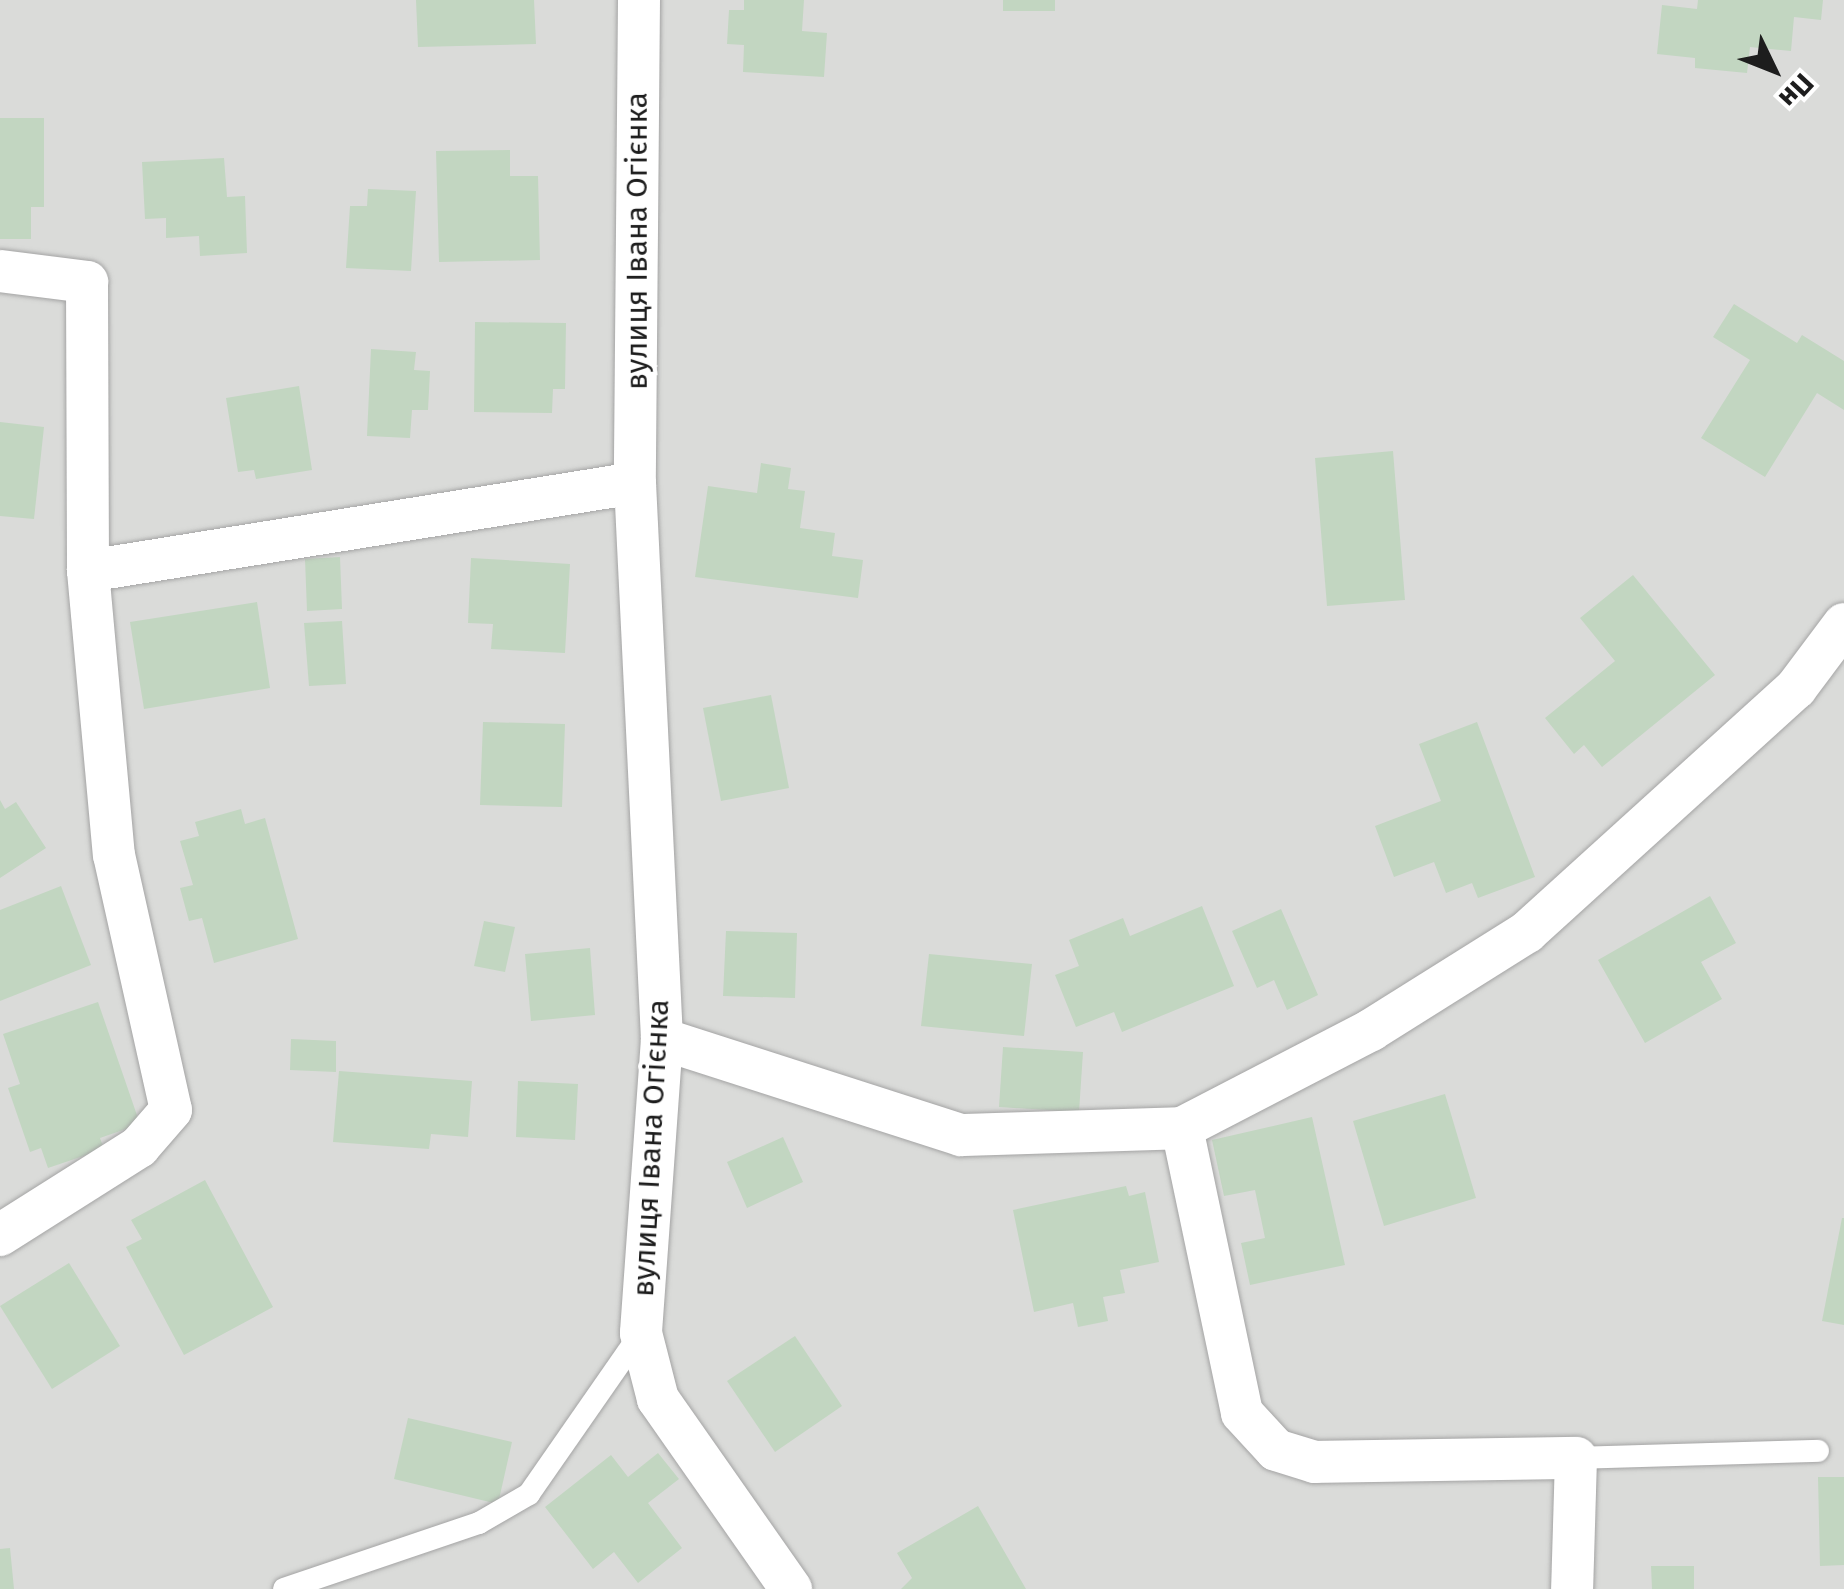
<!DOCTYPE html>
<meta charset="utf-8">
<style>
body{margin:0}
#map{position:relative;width:1844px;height:1589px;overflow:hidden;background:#e1efe4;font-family:"Fira Sans",sans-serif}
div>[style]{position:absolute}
.residential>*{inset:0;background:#dadbd9}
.building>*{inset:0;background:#c2d6c1}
.roads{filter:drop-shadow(0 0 2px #a4a4a4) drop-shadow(0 0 2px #a4a4a4)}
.service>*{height:22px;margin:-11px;padding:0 11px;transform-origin:11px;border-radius:11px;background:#fff}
.minor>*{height:42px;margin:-21px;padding:0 21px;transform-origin:21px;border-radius:21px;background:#fff}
span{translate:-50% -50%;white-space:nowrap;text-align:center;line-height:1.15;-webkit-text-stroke:8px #fff;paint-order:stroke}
.street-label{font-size:30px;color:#1d1d1d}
.north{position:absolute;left:1724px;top:20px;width:100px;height:100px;-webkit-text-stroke:8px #fff;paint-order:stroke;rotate:133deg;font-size:28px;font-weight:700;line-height:40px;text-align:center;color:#1d1d1d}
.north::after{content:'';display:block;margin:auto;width:35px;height:45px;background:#1d1d1d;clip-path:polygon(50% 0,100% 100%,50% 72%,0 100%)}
</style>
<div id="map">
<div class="residential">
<i style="clip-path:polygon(0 0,1844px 0,1844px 1589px,0 1589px)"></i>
</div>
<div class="building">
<i style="clip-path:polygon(416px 0,534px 0,536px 44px,418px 47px)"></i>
<i style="clip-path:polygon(744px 0,804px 0,802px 31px,827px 33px,824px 77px,743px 72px,744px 45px,727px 44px,729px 10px,744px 10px)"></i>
<i style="clip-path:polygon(1003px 0,1055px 0,1055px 11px,1003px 11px)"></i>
<i style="clip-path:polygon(1698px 0,1823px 0,1821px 20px,1794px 17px,1791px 51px,1750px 47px,1747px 73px,1695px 68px,1695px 58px,1657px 54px,1662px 5px,1697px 9px)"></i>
<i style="clip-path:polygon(0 118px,44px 118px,44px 207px,31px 207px,31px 239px,0 239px)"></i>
<i style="clip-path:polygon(510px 150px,510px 176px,538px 176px,540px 260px,439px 262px,436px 151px)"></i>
<i style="clip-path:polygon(224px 158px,227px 197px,245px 196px,247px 253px,200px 256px,199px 236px,166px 238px,166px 218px,145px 219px,142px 162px)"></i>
<i style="clip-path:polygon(368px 189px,416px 191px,411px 271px,346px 268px,350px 206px,367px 206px)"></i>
<i style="clip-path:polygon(1734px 304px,1797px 343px,1802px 335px,1844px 361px,1844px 410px,1817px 393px,1765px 477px,1701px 438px,1750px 360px,1713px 337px)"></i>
<i style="clip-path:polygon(475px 322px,566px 323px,565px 389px,553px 389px,552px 413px,474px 412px)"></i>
<i style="clip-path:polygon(371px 349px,416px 352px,414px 370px,430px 371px,428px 410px,412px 410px,410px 438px,367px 436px)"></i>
<i style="clip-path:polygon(299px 386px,312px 470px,256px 479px,254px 470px,238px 472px,226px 398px)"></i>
<i style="clip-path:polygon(0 422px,44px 427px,34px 519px,0 516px)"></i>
<i style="clip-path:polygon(1393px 451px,1405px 600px,1327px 606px,1315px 458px)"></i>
<i style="clip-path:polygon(761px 463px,791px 468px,788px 489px,805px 491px,800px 528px,835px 533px,832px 556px,863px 560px,858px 598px,695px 577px,708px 486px,757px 493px)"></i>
<i style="clip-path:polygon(340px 557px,342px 609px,307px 611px,305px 559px)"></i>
<i style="clip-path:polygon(471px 558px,570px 564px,565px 653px,491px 649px,493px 624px,468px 623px)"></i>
<i style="clip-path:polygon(1633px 575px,1715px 675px,1602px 767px,1584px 745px,1574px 754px,1545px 718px,1615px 661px,1580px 618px)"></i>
<i style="clip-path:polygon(257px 602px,270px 688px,144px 709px,130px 622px)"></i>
<i style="clip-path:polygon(342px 621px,346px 684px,309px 686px,304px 623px)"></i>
<i style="clip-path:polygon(771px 695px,789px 788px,721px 801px,703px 708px)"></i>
<i style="clip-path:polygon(483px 722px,565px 724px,562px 807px,480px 805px)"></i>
<i style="clip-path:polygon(1477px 722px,1535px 877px,1478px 898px,1472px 883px,1446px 893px,1434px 862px,1394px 877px,1375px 826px,1441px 801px,1419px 744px)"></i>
<i style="clip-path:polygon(0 800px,5px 809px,16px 802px,46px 848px,0 878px)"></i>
<i style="clip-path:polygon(241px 809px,245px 824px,265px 818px,298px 939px,214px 963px,202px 918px,189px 921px,180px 888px,193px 885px,180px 841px,199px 836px,195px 822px)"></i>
<i style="clip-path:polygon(61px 886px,91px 965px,0 1001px,0 910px)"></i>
<i style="clip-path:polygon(1710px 896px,1736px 943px,1701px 962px,1722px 999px,1645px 1043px,1598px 960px)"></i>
<i style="clip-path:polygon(1202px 906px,1234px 986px,1122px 1032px,1114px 1012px,1076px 1027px,1055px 975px,1079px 966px,1069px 940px,1123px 918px,1130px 936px)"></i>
<i style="clip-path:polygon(1281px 909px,1318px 995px,1287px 1010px,1274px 980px,1257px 988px,1232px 931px)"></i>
<i style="clip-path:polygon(484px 921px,515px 927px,505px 972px,474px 966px)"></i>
<i style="clip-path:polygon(726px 931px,797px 933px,795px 998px,723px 996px)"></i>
<i style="clip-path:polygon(590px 948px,595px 1015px,531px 1021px,525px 954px)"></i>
<i style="clip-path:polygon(929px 954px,1032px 964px,1024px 1036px,921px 1026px)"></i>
<i style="clip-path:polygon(98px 1002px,140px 1124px,100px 1138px,104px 1149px,48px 1168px,41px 1148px,30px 1152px,8px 1088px,20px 1084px,3px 1034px)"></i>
<i style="clip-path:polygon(291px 1039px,336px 1041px,336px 1072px,290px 1070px)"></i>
<i style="clip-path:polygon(1003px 1047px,1083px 1052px,1079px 1112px,999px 1107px)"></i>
<i style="clip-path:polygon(339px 1071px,472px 1081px,468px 1137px,431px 1134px,429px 1149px,333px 1142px)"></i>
<i style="clip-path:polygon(518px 1081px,578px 1084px,575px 1140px,516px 1137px)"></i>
<i style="clip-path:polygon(1445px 1094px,1476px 1198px,1384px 1226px,1353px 1121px)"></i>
<i style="clip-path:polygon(1312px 1117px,1345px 1265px,1250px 1285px,1241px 1243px,1265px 1238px,1255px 1190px,1224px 1196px,1212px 1140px)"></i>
<i style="clip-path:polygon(783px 1137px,803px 1182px,747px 1208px,727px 1162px)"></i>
<i style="clip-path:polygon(205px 1180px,273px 1307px,184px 1355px,126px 1247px,142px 1239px,131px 1220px)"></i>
<i style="clip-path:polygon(1126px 1186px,1129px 1196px,1145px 1192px,1159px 1262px,1120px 1270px,1125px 1293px,1103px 1297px,1108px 1321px,1078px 1327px,1073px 1303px,1034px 1312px,1013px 1210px)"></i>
<i style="clip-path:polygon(1842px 1218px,1844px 1218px,1844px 1325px,1822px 1321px)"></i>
<i style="clip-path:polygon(69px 1263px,120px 1346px,52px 1389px,0 1306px)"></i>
<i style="clip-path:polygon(795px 1336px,842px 1406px,775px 1452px,727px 1381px)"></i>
<i style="clip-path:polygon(408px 1418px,512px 1442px,498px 1504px,394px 1479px)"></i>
<i style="clip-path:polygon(658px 1453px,679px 1479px,648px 1503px,682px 1548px,638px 1583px,614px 1552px,593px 1569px,545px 1507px,611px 1455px,628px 1477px)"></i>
<i style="clip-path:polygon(1818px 1477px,1844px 1477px,1844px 1565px,1820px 1566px)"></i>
<i style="clip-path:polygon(978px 1506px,1026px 1589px,901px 1589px,912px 1578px,897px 1553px)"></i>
<i style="clip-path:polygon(10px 1548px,14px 1589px,0 1589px,0 1549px)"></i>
<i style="clip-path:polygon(1651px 1566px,1694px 1566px,1694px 1589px,1652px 1589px)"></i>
</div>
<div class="roads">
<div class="service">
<i style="left:1576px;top:1458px;width:242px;rotate:-1.7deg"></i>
<i style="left:284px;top:1589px;width:206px;rotate:-18.7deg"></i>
<i style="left:479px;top:1523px;width:58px;rotate:-30.1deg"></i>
<i style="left:529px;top:1494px;width:196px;rotate:-55.2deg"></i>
</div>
<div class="minor">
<i style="left:639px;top:0;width:483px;rotate:90.5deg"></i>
<i style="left:635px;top:483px;width:557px;rotate:87.22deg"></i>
<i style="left:662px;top:1039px;width:295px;rotate:94.1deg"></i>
<i style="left:641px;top:1333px;width:68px;rotate:75.6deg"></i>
<i style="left:658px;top:1399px;width:232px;rotate:55deg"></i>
<i style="left:0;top:271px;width:88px;rotate:7.2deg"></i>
<i style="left:87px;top:282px;width:289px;rotate:89.8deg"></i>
<i style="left:88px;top:571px;width:285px;rotate:84.8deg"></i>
<i style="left:114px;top:855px;width:261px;rotate:77.4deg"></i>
<i style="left:171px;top:1110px;width:49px;rotate:130.9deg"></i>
<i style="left:139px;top:1147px;width:165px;rotate:147.7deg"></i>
<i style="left:88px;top:571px;width:554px;rotate:-9.14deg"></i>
<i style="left:662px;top:1039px;width:314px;rotate:17.8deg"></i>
<i style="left:961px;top:1135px;width:221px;rotate:-1.8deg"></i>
<i style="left:1182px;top:1128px;width:213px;rotate:-27.4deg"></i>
<i style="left:1371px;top:1030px;width:184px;rotate:-32.1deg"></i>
<i style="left:1527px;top:932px;width:363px;rotate:-42.2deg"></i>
<i style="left:1796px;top:688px;width:80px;rotate:-53.1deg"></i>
<i style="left:1182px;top:1128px;width:291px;rotate:78.1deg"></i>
<i style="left:1242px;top:1413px;width:50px;rotate:47.4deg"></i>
<i style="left:1276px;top:1450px;width:41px;rotate:17.1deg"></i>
<i style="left:1315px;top:1462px;width:261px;rotate:-0.9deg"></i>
<i style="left:1576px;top:1458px;width:131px;rotate:91.7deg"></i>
</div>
</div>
<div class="street-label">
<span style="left:637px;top:241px;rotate:-90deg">вулиця Івана Огієнка</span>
<span style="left:651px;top:1148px;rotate:-87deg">вулиця Івана Огієнка</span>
</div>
<div class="north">Пн</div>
</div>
